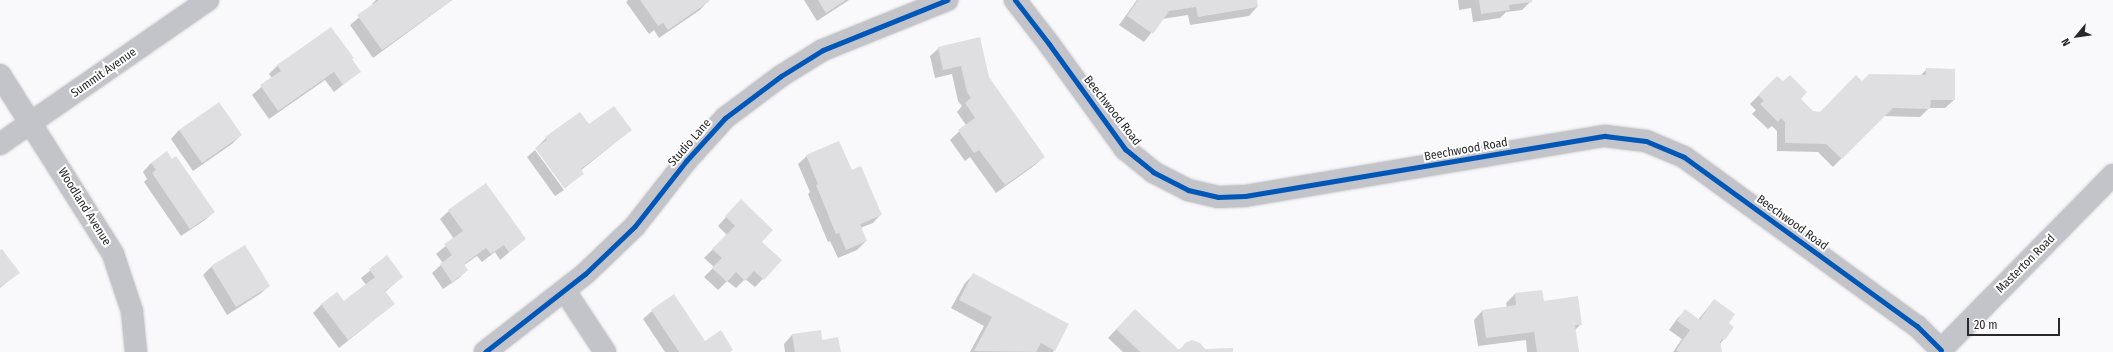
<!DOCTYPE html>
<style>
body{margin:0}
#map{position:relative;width:2113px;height:352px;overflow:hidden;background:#f9f8fb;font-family:"Fira Sans Condensed",sans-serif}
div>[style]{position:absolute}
.shadow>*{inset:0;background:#0003}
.building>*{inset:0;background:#dfdfe1}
.roads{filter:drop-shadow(0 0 1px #d4d4d5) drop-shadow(0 0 1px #d4d4d5)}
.minor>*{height:22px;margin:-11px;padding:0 11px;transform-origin:11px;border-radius:11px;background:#c3c3ca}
.cycleway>*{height:5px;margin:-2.5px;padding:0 2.5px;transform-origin:2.5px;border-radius:2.5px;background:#0057b8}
span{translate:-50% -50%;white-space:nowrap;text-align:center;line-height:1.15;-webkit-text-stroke:4px #fff;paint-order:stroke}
.street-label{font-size:12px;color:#29292b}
.north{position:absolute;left:2057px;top:16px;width:40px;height:40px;-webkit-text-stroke:3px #fff;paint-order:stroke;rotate:241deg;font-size:11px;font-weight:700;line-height:16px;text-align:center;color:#29292b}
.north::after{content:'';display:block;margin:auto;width:14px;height:18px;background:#29292b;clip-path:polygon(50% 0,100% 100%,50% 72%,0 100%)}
.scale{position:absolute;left:1967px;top:318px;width:93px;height:18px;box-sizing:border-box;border:2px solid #29292b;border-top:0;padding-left:5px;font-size:12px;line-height:14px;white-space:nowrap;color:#29292b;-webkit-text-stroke:3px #fff;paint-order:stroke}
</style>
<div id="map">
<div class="shadow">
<i style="clip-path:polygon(376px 0,452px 0,373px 58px,350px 25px,373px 6px,372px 4px)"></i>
<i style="clip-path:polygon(628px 0,708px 0,708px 1px,700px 10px,659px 38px,654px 30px,649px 34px,626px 2px)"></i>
<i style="clip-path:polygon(804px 0,849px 0,817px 21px)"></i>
<i style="clip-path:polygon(1137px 0,1256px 0,1257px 7px,1249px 16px,1190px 25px,1188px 15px,1162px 19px,1144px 42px,1119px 25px)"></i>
<i style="clip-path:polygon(1458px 0,1532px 0,1522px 10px,1506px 12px,1500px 18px,1473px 22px,1471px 8px,1459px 10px)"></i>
<i style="clip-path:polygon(331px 28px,359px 72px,334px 92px,325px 80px,269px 119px,252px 95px,272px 78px,269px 74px,277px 66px)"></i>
<i style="clip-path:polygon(939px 48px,988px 78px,1044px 157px,1035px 165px,996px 193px,970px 157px,965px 161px,950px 140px,966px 125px,957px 112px,962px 106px,958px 101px,952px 74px,935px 78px,930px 56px)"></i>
<i style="clip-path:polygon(1927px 69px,1954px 100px,1945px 108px,1929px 108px,1920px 117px,1883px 116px,1833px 167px,1818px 152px,1777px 151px,1777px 131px,1772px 126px,1768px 129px,1752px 114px,1756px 110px,1750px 104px,1777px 77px,1812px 112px,1820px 113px,1862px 82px,1920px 76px)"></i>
<i style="clip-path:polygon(588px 125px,631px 130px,580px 171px,582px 174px,565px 188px,537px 147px,546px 138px)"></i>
<i style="clip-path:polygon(179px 130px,241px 135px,232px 144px,193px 171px,171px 139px)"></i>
<i style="clip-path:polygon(535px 150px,564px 190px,555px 196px,527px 157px)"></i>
<i style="clip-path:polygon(807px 156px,851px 171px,881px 214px,873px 223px,860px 228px,866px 241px,857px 250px,838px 258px,830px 241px,828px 242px,808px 194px,810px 192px,798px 164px)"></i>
<i style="clip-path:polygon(151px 163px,213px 212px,205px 220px,181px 236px,144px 182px,147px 179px,143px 172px)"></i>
<i style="clip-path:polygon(733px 209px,761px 242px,781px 260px,755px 287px,745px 279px,736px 288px,727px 281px,718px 290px,704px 277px,714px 267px,704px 258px,727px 235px,718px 226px)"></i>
<i style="clip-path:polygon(449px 211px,525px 239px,500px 260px,495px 252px,482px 262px,477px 256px,464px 265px,467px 270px,459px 278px,443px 289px,432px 273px,443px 263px,436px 254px,454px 239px,440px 219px)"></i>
<i style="clip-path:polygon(245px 246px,269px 286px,260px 294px,227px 315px,203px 275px,211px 267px)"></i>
<i style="clip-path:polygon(0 252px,18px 273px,0 288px)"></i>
<i style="clip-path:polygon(387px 257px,402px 277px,385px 292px,394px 304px,339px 348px,313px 313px,321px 305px,343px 302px,366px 285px,361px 278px)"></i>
<i style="clip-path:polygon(974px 274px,1054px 350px,1053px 352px,970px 352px,984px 326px,951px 308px,965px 283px)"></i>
<i style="clip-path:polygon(1541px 291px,1543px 302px,1581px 324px,1575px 330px,1578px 352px,1527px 352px,1526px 340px,1478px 346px,1474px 320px,1482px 311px,1507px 307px,1506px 303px,1515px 294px)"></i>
<i style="clip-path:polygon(1714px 300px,1728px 323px,1733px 327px,1720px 344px,1721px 352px,1673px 352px,1682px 339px,1669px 330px,1677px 319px,1685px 311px,1698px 320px)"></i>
<i style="clip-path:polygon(652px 311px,705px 342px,730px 352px,665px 352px,643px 319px)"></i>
<i style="clip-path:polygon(1127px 318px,1179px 350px,1186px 344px,1204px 350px,1232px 352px,1123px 352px,1108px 338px)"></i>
<i style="clip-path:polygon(792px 335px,821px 341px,840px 352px,785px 352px,784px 344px)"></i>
</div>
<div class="building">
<i style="clip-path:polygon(379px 0,452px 0,382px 50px,357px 15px)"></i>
<i style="clip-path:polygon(640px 0,709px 0,710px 1px,668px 30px,663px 23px,658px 26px)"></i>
<i style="clip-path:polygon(818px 0,846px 0,826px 13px)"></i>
<i style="clip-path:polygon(1138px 0,1257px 0,1258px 7px,1198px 17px,1196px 7px,1169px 11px,1153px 34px,1127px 16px)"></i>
<i style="clip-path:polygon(1479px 0,1531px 0,1532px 2px,1509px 5px,1510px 10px,1481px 14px)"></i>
<i style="clip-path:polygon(331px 27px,354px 58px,352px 59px,361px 72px,343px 85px,334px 72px,278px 111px,260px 85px,281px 71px,277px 65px)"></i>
<i style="clip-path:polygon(980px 37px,989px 77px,1045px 157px,1005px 185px,979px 150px,974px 153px,958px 130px,975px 118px,965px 103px,971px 98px,967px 92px,961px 66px,943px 70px,938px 47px)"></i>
<i style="clip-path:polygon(1926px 68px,1955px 69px,1955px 100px,1931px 100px,1930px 109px,1893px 108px,1842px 159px,1826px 144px,1785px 143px,1785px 122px,1781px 118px,1778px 122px,1760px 104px,1764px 101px,1758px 95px,1777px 76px,1783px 81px,1790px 75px,1807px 92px,1801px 99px,1813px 111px,1820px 112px,1856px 75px,1862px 81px,1869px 74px,1926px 75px)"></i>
<i style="clip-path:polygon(219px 102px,242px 135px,202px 163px,179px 130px)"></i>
<i style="clip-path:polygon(614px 106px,632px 130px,581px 169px,584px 174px,564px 188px,535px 148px,547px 140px,545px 137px,580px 112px,589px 124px)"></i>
<i style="clip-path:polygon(839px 141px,852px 170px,861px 166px,882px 215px,860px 224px,867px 241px,846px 250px,839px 233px,836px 234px,816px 185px,818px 184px,806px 155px)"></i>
<i style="clip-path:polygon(167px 151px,172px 159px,176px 156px,215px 212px,190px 229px,152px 173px,156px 170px,151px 163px)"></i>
<i style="clip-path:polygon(486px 183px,526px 239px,509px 252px,504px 245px,491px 254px,486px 248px,464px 264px,468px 270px,452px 282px,440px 264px,452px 255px,444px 244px,463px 231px,448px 210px)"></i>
<i style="clip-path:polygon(741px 199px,773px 230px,762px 242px,782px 260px,764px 280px,754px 271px,745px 281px,736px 272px,727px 282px,712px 268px,722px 258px,712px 249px,735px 226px,725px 216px)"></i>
<i style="clip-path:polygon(245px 245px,270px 286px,236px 307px,211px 266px)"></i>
<i style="clip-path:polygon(2px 249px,20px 273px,0 287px,0 250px)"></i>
<i style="clip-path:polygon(387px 255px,403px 277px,385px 291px,395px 304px,348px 340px,321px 304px,337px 292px,344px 301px,375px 277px,369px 269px)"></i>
<i style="clip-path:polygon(973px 273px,1069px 324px,1055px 351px,1041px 343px,1036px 352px,974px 351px,992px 317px,959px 300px)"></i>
<i style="clip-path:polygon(1542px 290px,1544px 301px,1578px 296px,1582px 325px,1575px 325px,1579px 352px,1537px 352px,1534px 332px,1486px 338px,1482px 310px,1516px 305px,1515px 293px)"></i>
<i style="clip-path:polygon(674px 294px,705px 341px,721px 330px,733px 350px,730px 352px,679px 352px,651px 310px)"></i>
<i style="clip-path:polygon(1714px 299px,1735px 314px,1729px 323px,1734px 327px,1725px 340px,1722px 339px,1720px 342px,1722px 352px,1679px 352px,1676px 350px,1690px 330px,1677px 321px,1685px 309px,1700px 320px)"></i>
<i style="clip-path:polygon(1135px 309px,1178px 349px,1181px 349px,1185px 343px,1192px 340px,1200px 343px,1205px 349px,1233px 348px,1233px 352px,1140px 352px,1116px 329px)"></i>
<i style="clip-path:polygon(821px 330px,822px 340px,838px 337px,841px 352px,795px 352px,792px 334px)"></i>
</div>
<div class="roads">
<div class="minor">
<i style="left:1015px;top:0;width:56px;rotate:52.3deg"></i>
<i style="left:1049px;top:44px;width:130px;rotate:54.1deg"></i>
<i style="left:1125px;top:149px;width:36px;rotate:39deg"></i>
<i style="left:1153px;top:172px;width:39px;rotate:27deg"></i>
<i style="left:1188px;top:190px;width:31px;rotate:13deg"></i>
<i style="left:1218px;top:197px;width:27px;rotate:-2deg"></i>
<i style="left:1245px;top:196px;width:365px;rotate:-9.5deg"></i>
<i style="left:1605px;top:136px;width:41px;rotate:7deg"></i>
<i style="left:1646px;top:141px;width:41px;rotate:22.8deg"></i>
<i style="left:1684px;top:157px;width:288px;rotate:36deg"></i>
<i style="left:1917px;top:326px;width:34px;rotate:45deg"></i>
<i style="left:0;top:75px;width:212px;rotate:57.7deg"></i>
<i style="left:113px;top:254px;width:60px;rotate:71.6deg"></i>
<i style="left:132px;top:311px;width:41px;rotate:84.4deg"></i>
<i style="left:0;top:144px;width:253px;rotate:-34.7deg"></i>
<i style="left:565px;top:291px;width:73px;rotate:56.7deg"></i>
<i style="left:485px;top:352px;width:127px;rotate:-38deg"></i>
<i style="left:585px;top:274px;width:69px;rotate:-43.8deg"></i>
<i style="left:635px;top:226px;width:83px;rotate:-51.9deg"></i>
<i style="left:686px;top:161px;width:58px;rotate:-47.8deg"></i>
<i style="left:725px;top:118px;width:70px;rotate:-36.9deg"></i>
<i style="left:781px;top:76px;width:49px;rotate:-31.8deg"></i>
<i style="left:823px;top:50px;width:134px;rotate:-22deg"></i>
<i style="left:1939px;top:352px;width:248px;rotate:-45.5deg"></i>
</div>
</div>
<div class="cycleway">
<i style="left:1015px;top:0;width:56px;rotate:52.3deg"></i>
<i style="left:1049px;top:44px;width:130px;rotate:54.1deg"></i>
<i style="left:1125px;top:149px;width:36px;rotate:39deg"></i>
<i style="left:1153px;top:172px;width:39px;rotate:27deg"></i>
<i style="left:1188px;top:190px;width:31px;rotate:13deg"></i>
<i style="left:1218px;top:197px;width:27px;rotate:-2deg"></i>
<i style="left:1245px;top:196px;width:365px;rotate:-9.5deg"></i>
<i style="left:1605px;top:136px;width:41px;rotate:7deg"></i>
<i style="left:1646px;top:141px;width:41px;rotate:22.8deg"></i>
<i style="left:1684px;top:157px;width:288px;rotate:36deg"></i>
<i style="left:1917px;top:326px;width:34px;rotate:45deg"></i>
<i style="left:485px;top:352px;width:127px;rotate:-38deg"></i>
<i style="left:585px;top:274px;width:69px;rotate:-43.8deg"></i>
<i style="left:635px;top:226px;width:83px;rotate:-51.9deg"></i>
<i style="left:686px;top:161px;width:58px;rotate:-47.8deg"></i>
<i style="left:725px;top:118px;width:70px;rotate:-36.9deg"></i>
<i style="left:781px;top:76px;width:49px;rotate:-31.8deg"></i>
<i style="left:823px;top:50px;width:134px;rotate:-22deg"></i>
</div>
<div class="street-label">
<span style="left:104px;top:73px;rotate:-35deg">Summit Avenue</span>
<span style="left:1112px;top:111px;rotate:52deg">Beechwood Road</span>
<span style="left:690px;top:143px;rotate:-49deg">Studio Lane</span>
<span style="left:1466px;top:150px;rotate:-10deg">Beechwood Road</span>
<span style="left:84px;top:207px;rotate:58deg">Woodland Avenue</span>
<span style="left:1792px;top:223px;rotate:36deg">Beechwood Road</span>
<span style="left:2026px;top:264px;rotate:-45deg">Masterton Road</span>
</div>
<div class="north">N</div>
<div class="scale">20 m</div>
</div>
